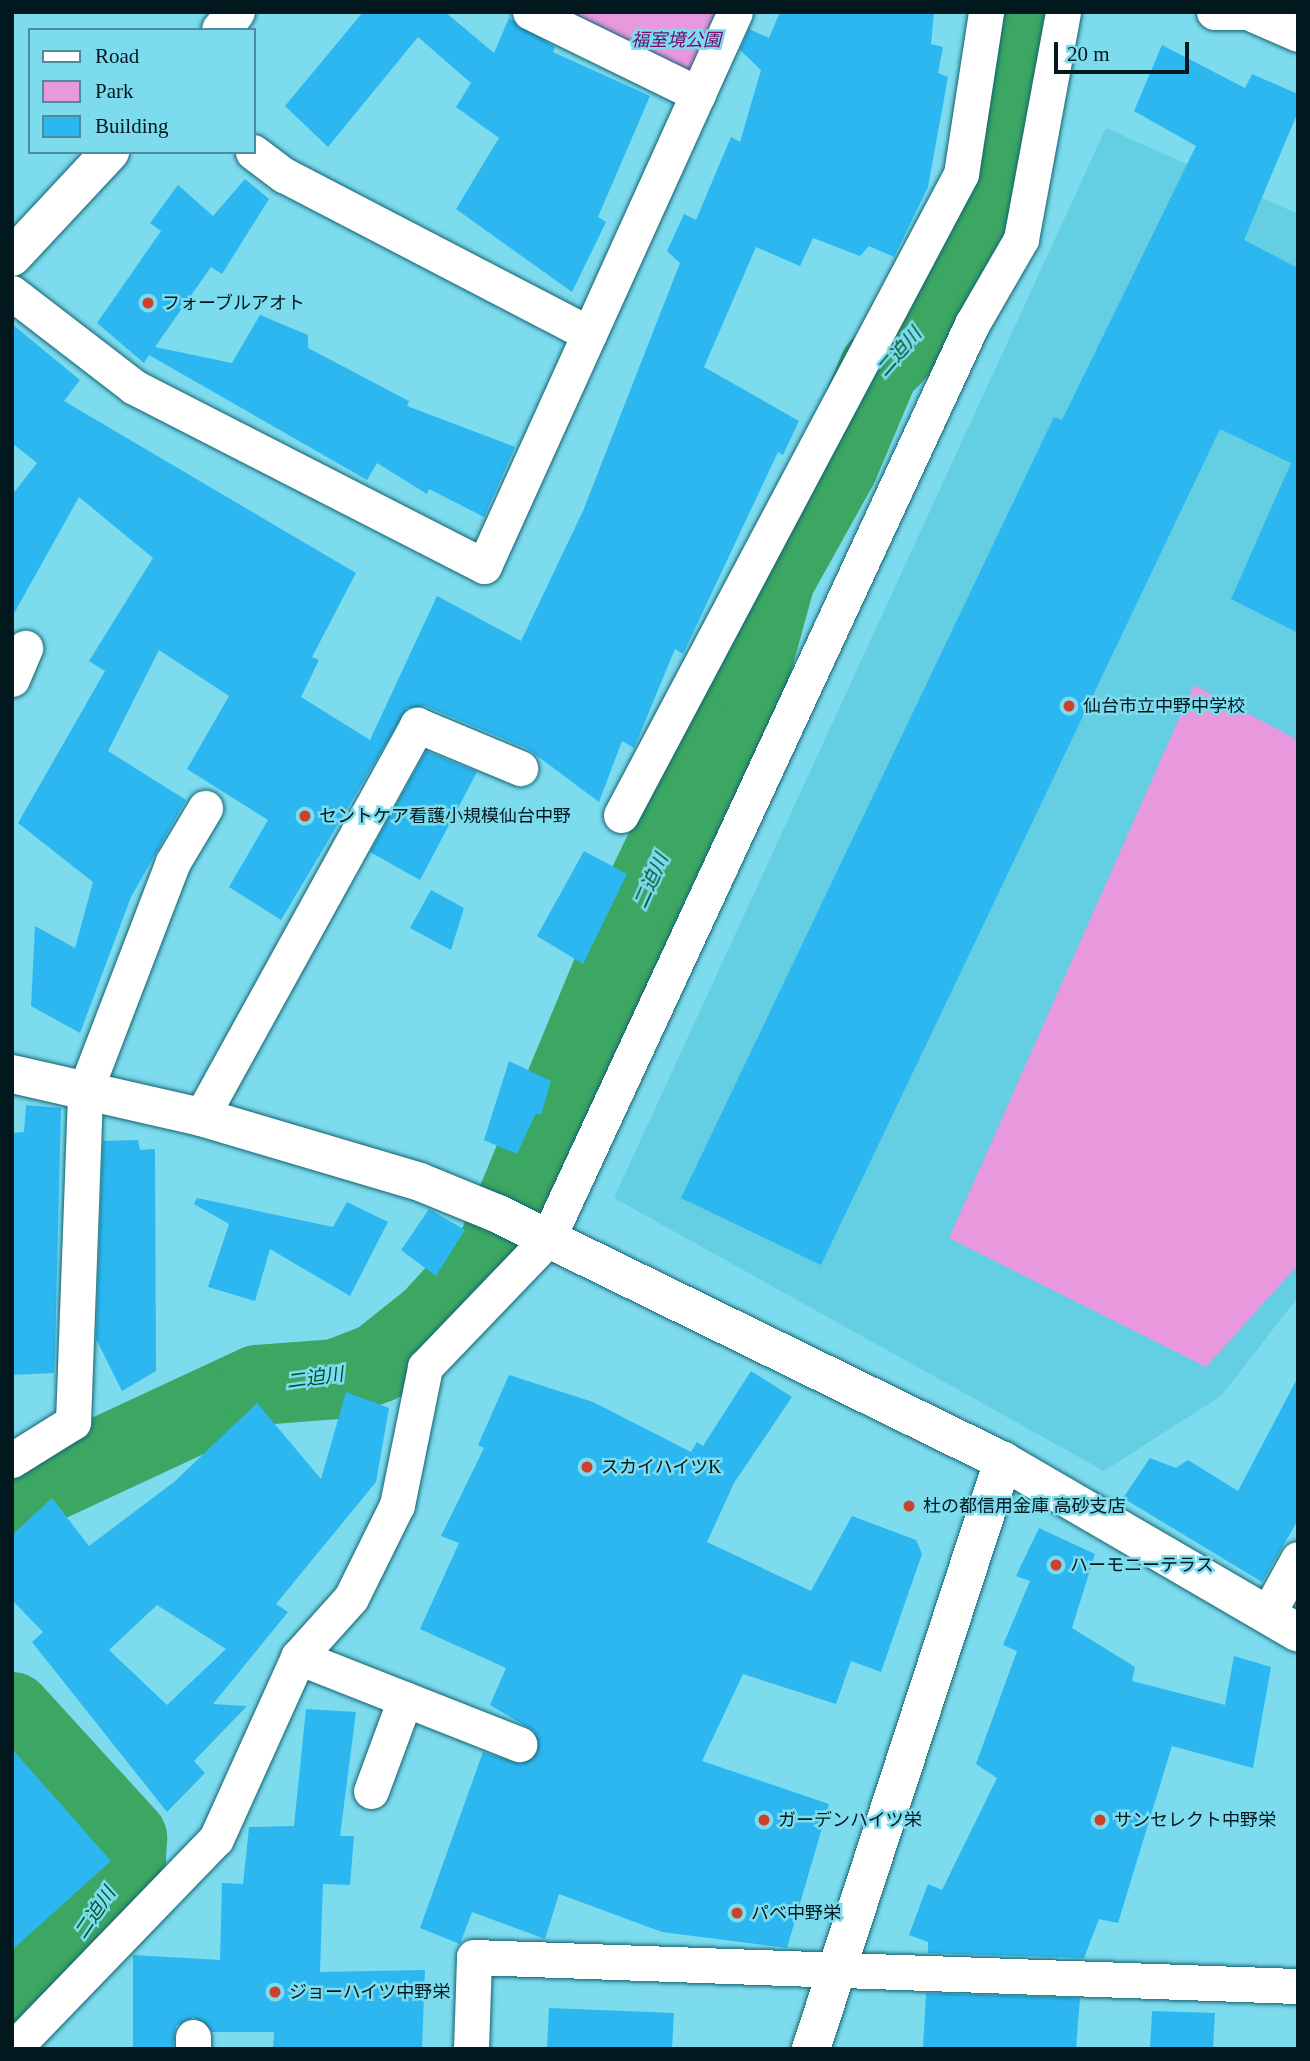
<!DOCTYPE html>
<meta charset="utf-8">
<style>
body{margin:0}
#map{position:relative;width:1310px;height:2061px;overflow:hidden;background:#7ddbee;font-family:"Times New Roman","Noto Sans JP",serif}
div>[style]{position:absolute}
.built>*{inset:0;background:#64cee3}
.green>*{inset:0;background:#e898dc}
.river>*{height:80px;margin:-40px;padding:0 40px;transform-origin:40px;border-radius:40px;background:#3ca663}
.building>*{inset:0;background:#2db7f1}
.roads{filter:drop-shadow(0 0 2px #126270) drop-shadow(0 0 2px #126270)}
.street>*{height:35px;margin:-17.5px;padding:0 17.5px;transform-origin:17.5px;border-radius:17.5px;background:#fff}
.secondary>*{height:38px;margin:-19px;padding:0 19px;transform-origin:19px;border-radius:19px;background:#fff}
.dots>*{width:19px;height:19px;translate:-50% -50%;box-sizing:border-box;border:4px solid #7ddbee;border-radius:50%}
span{translate:-50% -50%;white-space:nowrap;text-align:center;line-height:1.15;-webkit-text-stroke:5px #7ddbee;paint-order:stroke}
.park-label{font-size:18px;color:#74096c;font-style:italic}
.poi-label{font-size:18px;color:#00181e}
.left{translate:0 -50%;text-align:left}
.water-label{font-size:19px;color:#005126;font-style:italic}
.frame{position:absolute;inset:0;border:14px solid #00181e;pointer-events:none}
.legend{position:absolute;left:28px;top:28px;width:228px;height:126px;box-sizing:border-box;background:#7ddbee;border:2px solid #4b8d9b;margin:0;padding:9px 12px;list-style:none;font-size:21px;color:#00181e}
.legend li{display:flex;align-items:center;gap:14px;height:35px}
.legend b{width:35px;border:2px solid #4b8d9b}
.scale{position:absolute;left:1054px;top:42px;width:135px;height:32px;box-sizing:border-box;border:4px solid #00181e;border-top:0;padding-left:9px;font-size:21px;line-height:24px;white-space:nowrap;color:#00181e;-webkit-text-stroke:5px #7ddbee;paint-order:stroke}
</style>
<div id="map">
<div class="built">
<i style="clip-path:polygon(1106px 128px,1298px 214px,1298px 1297px,1221px 1396px,1104px 1471px,614px 1198px)"></i>
</div>
<div class="green">
<i style="clip-path:polygon(553px 12px,724px 12px,692px 79px)"></i>
<i style="clip-path:polygon(1194px 685px,1298px 740px,1298px 1265px,1206px 1367px,949px 1238px)"></i>
</div>
<div class="river">
<i style="left:12px;top:1499px;width:271px;rotate:-24.9deg"></i>
<i style="left:258px;top:1385px;width:78px;rotate:-4.4deg"></i>
<i style="left:336px;top:1379px;width:45px;rotate:-20.9deg"></i>
<i style="left:378px;top:1363px;width:69px;rotate:-38.5deg"></i>
<i style="left:432px;top:1320px;width:96px;rotate:-47.5deg"></i>
<i style="left:497px;top:1249px;width:396px;rotate:-67.4deg"></i>
<i style="left:649px;top:883px;width:228px;rotate:-64.2deg"></i>
<i style="left:748px;top:678px;width:103px;rotate:-74.7deg"></i>
<i style="left:775px;top:579px;width:129px;rotate:-60.9deg"></i>
<i style="left:838px;top:466px;width:105px;rotate:-67.1deg"></i>
<i style="left:879px;top:369px;width:100px;rotate:-45.4deg"></i>
<i style="left:949px;top:298px;width:48px;rotate:-58.6deg"></i>
<i style="left:974px;top:257px;width:248px;rotate:-80.5deg"></i>
<i style="left:12px;top:1712px;width:171px;rotate:47.6deg"></i>
<i style="left:127px;top:1838px;width:21px;rotate:93deg"></i>
<i style="left:126px;top:1859px;width:39px;rotate:113deg"></i>
<i style="left:111px;top:1895px;width:153px;rotate:130.5deg"></i>
</div>
<div class="building">
<i style="clip-path:polygon(363px 12px,445px 12px,494px 53px,509px 18px,555px 47px,553px 52px,650px 96px,598px 217px,606px 222px,572px 292px,456px 209px,499px 138px,456px 107px,471px 83px,418px 37px,328px 147px,285px 106px)"></i>
<i style="clip-path:polygon(780px 12px,934px 12px,931px 44px,943px 47px,938px 73px,948px 77px,928px 187px,894px 257px,869px 246px,860px 256px,813px 238px,800px 266px,756px 247px,704px 367px,799px 421px,783px 455px,778px 452px,683px 654px,675px 649px,634px 748px,622px 741px,599px 802px,528px 749px,425px 706px,407px 708px,281px 920px,229px 887px,268px 820px,187px 769px,229px 696px,159px 650px,108px 751px,186px 800px,131px 897px,80px 1033px,31px 1006px,35px 926px,75px 948px,93px 882px,18px 823px,105px 671px,89px 661px,153px 558px,79px 497px,12px 617px,12px 495px,37px 463px,12px 443px,12px 324px,80px 380px,64px 401px,356px 573px,312px 657px,319px 660px,301px 697px,370px 740px,437px 596px,521px 641px,583px 511px,680px 263px,667px 251px,684px 214px,696px 220px,731px 137px,740px 142px,761px 70px,740px 50px,749px 29px,769px 38px)"></i>
<i style="clip-path:polygon(1162px 45px,1245px 88px,1252px 74px,1298px 94px,1298px 112px,1244px 240px,1298px 268px,1298px 633px,1231px 599px,1291px 463px,1220px 429px,821px 1265px,681px 1198px,1054px 417px,1062px 420px,1196px 146px,1134px 111px)"></i>
<i style="clip-path:polygon(245px 179px,269px 199px,222px 274px,211px 267px,155px 347px,232px 363px,260px 315px,308px 335px,308px 348px,409px 401px,407px 406px,515px 447px,484px 517px,429px 489px,427px 494px,377px 463px,367px 480px,149px 355px,144px 363px,97px 323px,161px 231px,150px 223px,178px 185px,213px 216px)"></i>
<i style="clip-path:polygon(426px 751px,477px 772px,420px 880px,370px 852px)"></i>
<i style="clip-path:polygon(584px 851px,627px 874px,583px 964px,537px 936px)"></i>
<i style="clip-path:polygon(431px 890px,464px 908px,451px 950px,410px 928px)"></i>
<i style="clip-path:polygon(509px 1061px,551px 1081px,541px 1115px,536px 1113px,517px 1154px,484px 1140px)"></i>
<i style="clip-path:polygon(26px 1105px,61px 1108px,55px 1353px,54px 1373px,12px 1375px,12px 1133px,24px 1132px)"></i>
<i style="clip-path:polygon(138px 1140px,140px 1150px,155px 1149px,156px 1371px,122px 1391px,96px 1339px,103px 1141px)"></i>
<i style="clip-path:polygon(197px 1198px,333px 1227px,347px 1202px,388px 1222px,350px 1296px,270px 1249px,255px 1301px,208px 1287px,229px 1224px,194px 1204px)"></i>
<i style="clip-path:polygon(429px 1209px,465px 1230px,436px 1276px,401px 1250px)"></i>
<i style="clip-path:polygon(751px 1371px,792px 1397px,734px 1483px,707px 1542px,811px 1591px,852px 1516px,916px 1540px,922px 1554px,881px 1672px,851px 1661px,836px 1704px,743px 1674px,702px 1761px,829px 1804px,787px 1948px,662px 1932px,559px 1894px,545px 1939px,472px 1912px,460px 1944px,420px 1928px,483px 1752px,521px 1764px,538px 1751px,534px 1731px,490px 1705px,506px 1668px,420px 1629px,459px 1543px,441px 1536px,484px 1448px,478px 1445px,509px 1375px,593px 1402px,691px 1452px,697px 1442px,703px 1446px)"></i>
<i style="clip-path:polygon(1298px 1377px,1298px 1520px,1262px 1582px,1123px 1498px,1150px 1458px,1176px 1468px,1188px 1460px,1238px 1491px)"></i>
<i style="clip-path:polygon(evenodd,346px 1392px,389px 1408px,376px 1482px,276px 1604px,288px 1612px,213px 1704px,247px 1706px,194px 1761px,205px 1773px,167px 1812px,32px 1642px,43px 1632px,12px 1600px,12px 1535px,52px 1498px,89px 1546px,174px 1482px,257px 1403px,321px 1479px,346px 1392px,157px 1605px,226px 1649px,167px 1705px,109px 1650px,157px 1605px)"></i>
<i style="clip-path:polygon(1039px 1528px,1095px 1554px,1072px 1628px,1135px 1667px,1132px 1681px,1225px 1705px,1234px 1656px,1271px 1667px,1253px 1768px,1172px 1746px,1118px 1923px,1099px 1919px,1084px 1958px,928px 1953px,928px 1942px,909px 1935px,928px 1884px,942px 1890px,997px 1778px,976px 1764px,1017px 1651px,1003px 1645px,1030px 1581px,1016px 1576px)"></i>
<i style="clip-path:polygon(306px 1709px,356px 1712px,340px 1836px,354px 1836px,350px 1885px,323px 1884px,320px 1972px,425px 1970px,422px 2049px,273px 2049px,274px 2032px,212px 2032px,194px 2017px,176px 2026px,173px 2049px,133px 2049px,133px 1955px,220px 1960px,222px 1883px,243px 1884px,249px 1827px,294px 1826px)"></i>
<i style="clip-path:polygon(12px 1749px,111px 1861px,12px 1950px)"></i>
<i style="clip-path:polygon(926px 1993px,1080px 1998px,1076px 2049px,923px 2049px)"></i>
<i style="clip-path:polygon(549px 2008px,674px 2013px,672px 2049px,547px 2049px)"></i>
<i style="clip-path:polygon(1152px 2011px,1215px 2013px,1213px 2049px,1150px 2049px)"></i>
</div>
<div class="roads">
<div class="street">
<i style="left:530px;top:12px;width:187px;rotate:26deg"></i>
<i style="left:1214px;top:12px;width:40px"></i>
<i style="left:1252px;top:14px;width:50px;rotate:23.5deg"></i>
<i style="left:253px;top:152px;width:39px;rotate:37deg"></i>
<i style="left:284px;top:175px;width:344px;rotate:27.5deg"></i>
<i style="left:12px;top:293px;width:154px;rotate:37.6deg"></i>
<i style="left:134px;top:387px;width:393px;rotate:27.1deg"></i>
<i style="left:484px;top:566px;width:608px;rotate:-65.63deg"></i>
<i style="left:12px;top:679px;width:34px;rotate:-67deg"></i>
<i style="left:621px;top:815px;width:726px;rotate:-62.06deg"></i>
<i style="left:961px;top:174px;width:164px;rotate:-81.2deg"></i>
<i style="left:201px;top:1117px;width:448px;rotate:-61.1deg"></i>
<i style="left:417px;top:725px;width:112px;rotate:22.7deg"></i>
<i style="left:12px;top:1460px;width:72px;rotate:-31.9deg"></i>
<i style="left:73px;top:1422px;width:331px;rotate:-87.9deg"></i>
<i style="left:85px;top:1091px;width:245px;rotate:-69deg"></i>
<i style="left:173px;top:862px;width:63px;rotate:-59.3deg"></i>
<i style="left:1267px;top:1615px;width:64px;rotate:-61deg"></i>
<i style="left:298px;top:1657px;width:238px;rotate:21.5deg"></i>
<i style="left:371px;top:1791px;width:98px;rotate:-69.7deg"></i>
<i style="left:13px;top:2049px;width:292px;rotate:-46deg"></i>
<i style="left:216px;top:1839px;width:200px;rotate:-65.7deg"></i>
<i style="left:298px;top:1657px;width:79px;rotate:-48.1deg"></i>
<i style="left:351px;top:1598px;width:104px;rotate:-63.7deg"></i>
<i style="left:397px;top:1505px;width:141px;rotate:-78.5deg"></i>
<i style="left:425px;top:1367px;width:176px;rotate:-46.2deg"></i>
<i style="left:547px;top:1240px;width:1010px;rotate:-65.11deg"></i>
<i style="left:972px;top:324px;width:98px;rotate:-60deg"></i>
<i style="left:1021px;top:239px;width:231px;rotate:-79.5deg"></i>
<i style="left:193px;top:2049px;width:12px;rotate:-90deg"></i>
<i style="left:471px;top:2049px;width:92px;rotate:-88.1deg"></i>
<i style="left:474px;top:1957px;width:825px;rotate:2.02deg"></i>
</div>
<div class="secondary">
<i style="left:221px;top:30px;width:23px;rotate:-50deg"></i>
<i style="left:12px;top:257px;width:144px;rotate:-47deg"></i>
<i style="left:12px;top:1074px;width:194px;rotate:12.8deg"></i>
<i style="left:201px;top:1117px;width:228px;rotate:16.5deg"></i>
<i style="left:420px;top:1182px;width:82px;rotate:22.2deg"></i>
<i style="left:496px;top:1213px;width:564px;rotate:26.07deg"></i>
<i style="left:1003px;top:1461px;width:341px;rotate:30.2deg"></i>
<i style="left:811px;top:2049px;width:619px;rotate:-71.92deg"></i>
</div>
</div>
<div class="dots">
<i style="left:148px;top:303px;background:#cc4129"></i>
<i style="left:1069px;top:706px;background:#cc4129"></i>
<i style="left:305px;top:816px;background:#cc4129"></i>
<i style="left:587px;top:1467px;background:#cc4129"></i>
<i style="left:909px;top:1506px;background:#cc4129"></i>
<i style="left:1056px;top:1565px;background:#cc4129"></i>
<i style="left:764px;top:1820px;background:#cc4129"></i>
<i style="left:1100px;top:1820px;background:#cc4129"></i>
<i style="left:737px;top:1913px;background:#cc4129"></i>
<i style="left:275px;top:1992px;background:#cc4129"></i>
</div>
<div class="park-label">
<span style="left:676px;top:40px">福室境公園</span>
</div>
<div class="poi-label">
<span class="left" style="left:162px;top:303px">フォーブルアオト</span>
<span class="left" style="left:1083px;top:706px">仙台市立中野中学校</span>
<span class="left" style="left:319px;top:816px">セントケア看護小規模仙台中野</span>
<span class="left" style="left:601px;top:1467px">スカイハイツK</span>
<span class="left" style="left:923px;top:1506px">杜の都信用金庫 高砂支店</span>
<span class="left" style="left:1070px;top:1565px">ハーモニーテラス</span>
<span class="left" style="left:778px;top:1820px">ガーデンハイツ栄</span>
<span class="left" style="left:1114px;top:1820px">サンセレクト中野栄</span>
<span class="left" style="left:751px;top:1913px">パベ中野栄</span>
<span class="left" style="left:289px;top:1992px">ジョーハイツ中野栄</span>
</div>
<div class="water-label">
<span style="left:899px;top:352px;rotate:-49deg">二迫川</span>
<span style="left:651px;top:881px;rotate:-66deg">二迫川</span>
<span style="left:315px;top:1378px;rotate:-8deg">二迫川</span>
<span style="left:95px;top:1913px;rotate:-56deg">二迫川</span>
</div>
<div class="frame"></div>
<ul class="legend">
<li><b style="height:9px;background:#fff"></b>Road</li>
<li><b style="height:19px;background:#e898dc"></b>Park</li>
<li><b style="height:19px;background:#2db7f1"></b>Building</li>
</ul>
<div class="scale">20 m</div>
</div>
